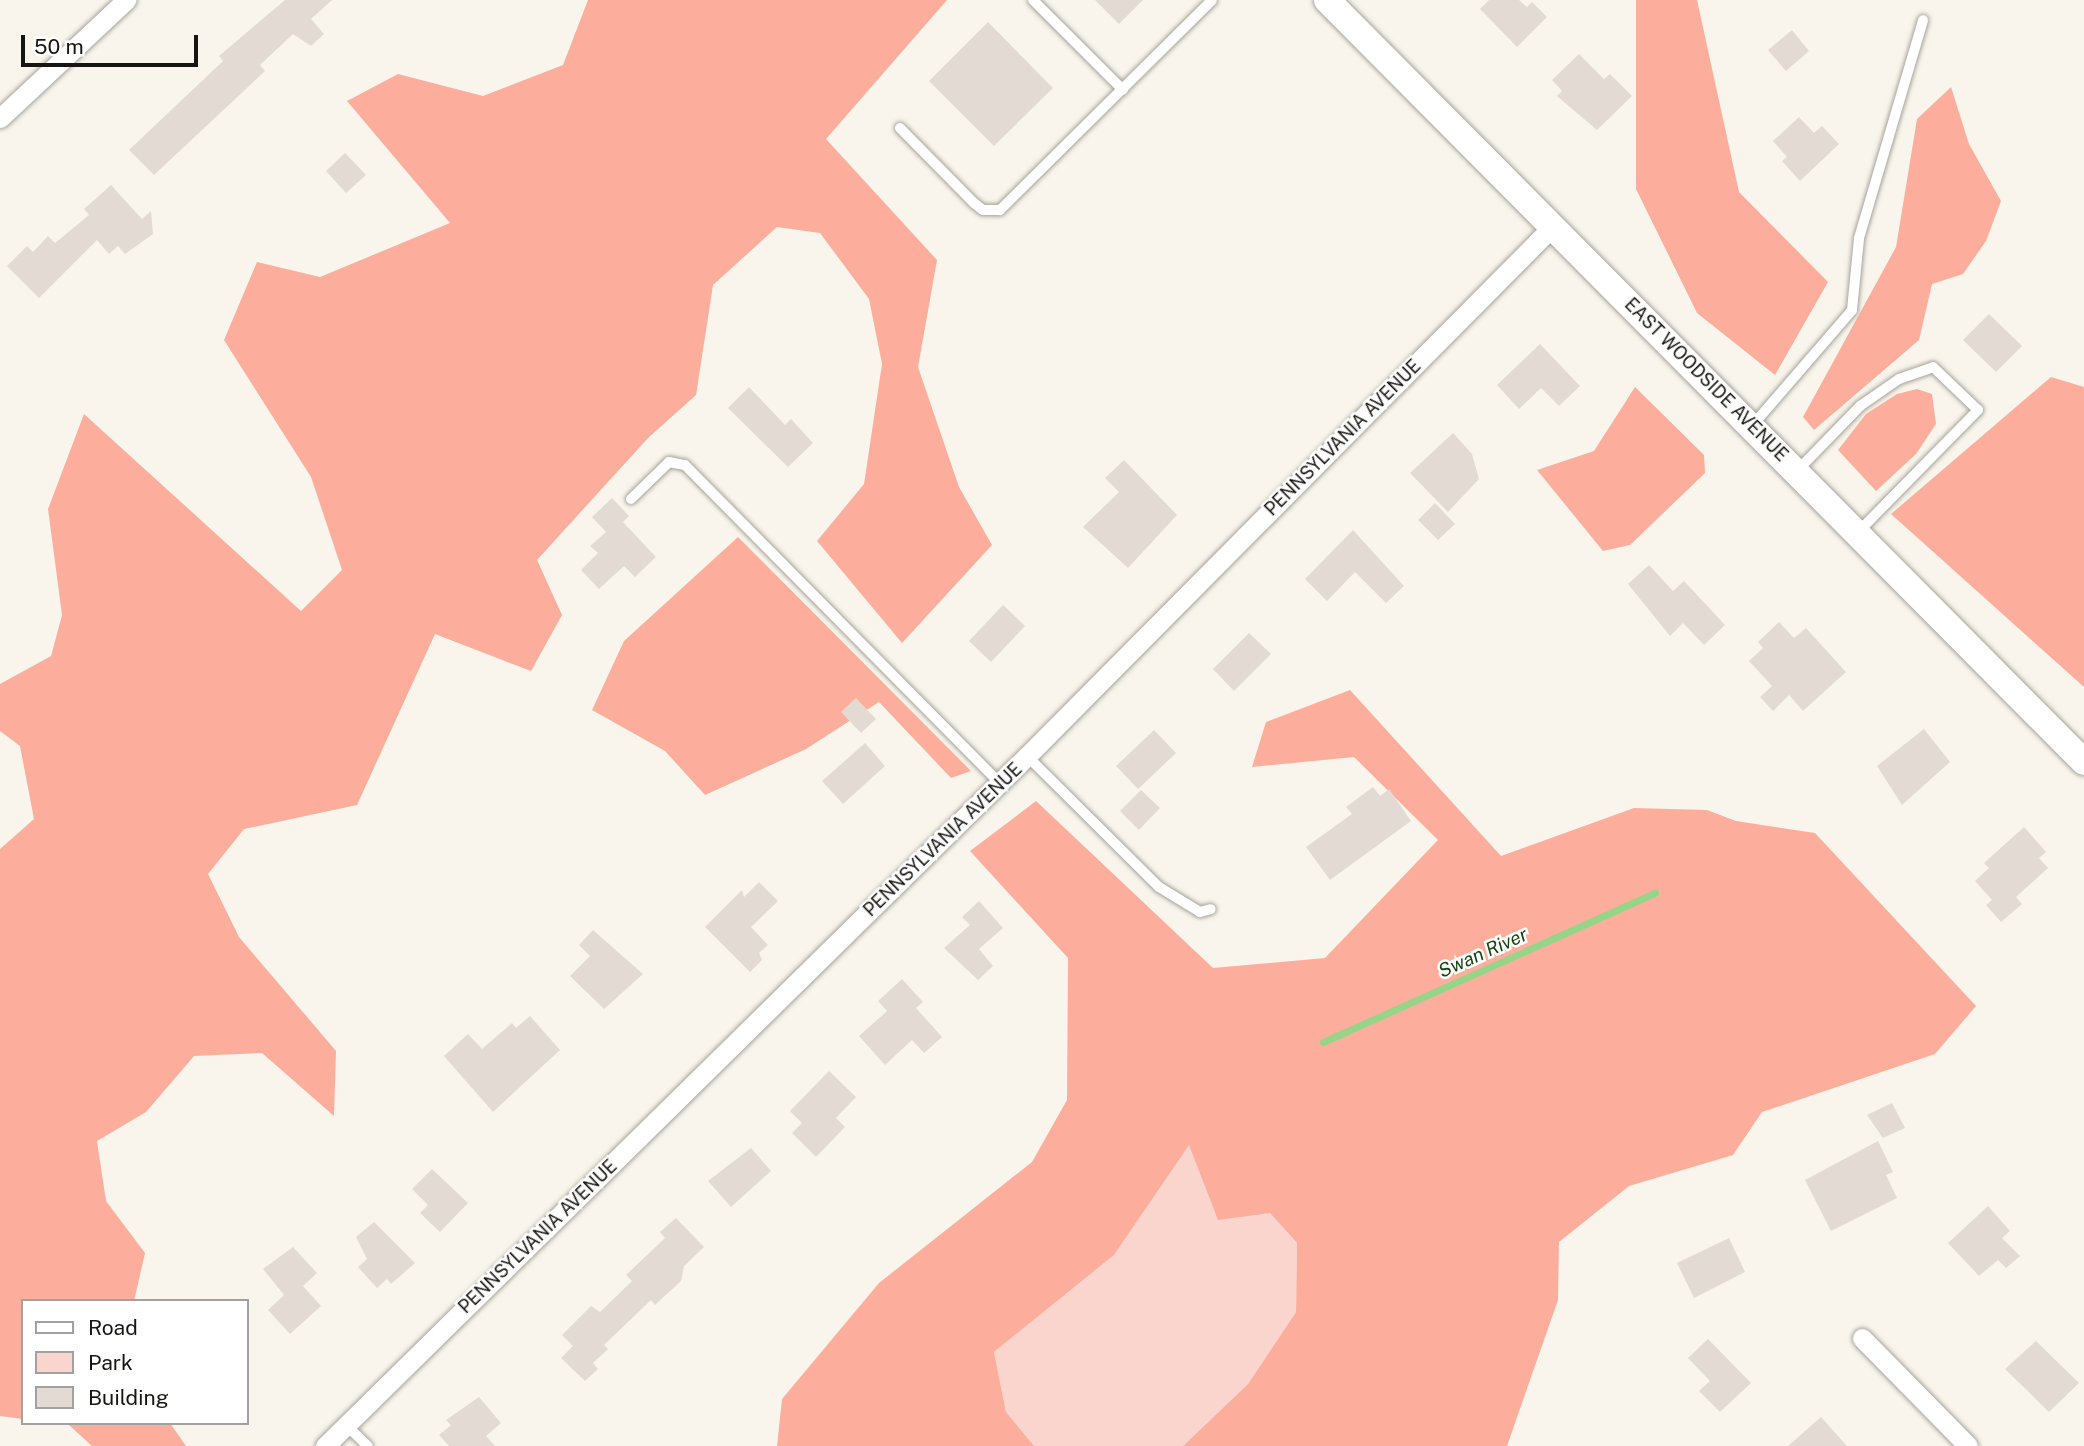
<!DOCTYPE html>
<style>
body{margin:0}
#map{position:relative;width:2084px;height:1446px;overflow:hidden;background:#f9f5ec;font-family:"Public Sans",sans-serif}
div>[style]{position:absolute}
.green>*{inset:0;background:#f9d5cd}
.forest>*{inset:0;background:#fdad9c}
.stream>*{height:7px;margin:-3.5px;padding:0 3.5px;transform-origin:3.5px;border-radius:3.5px;background:#96d589}
.building>*{inset:0;background:#e3dad4}
.roads{filter:drop-shadow(0 0 2px #a8a49b) drop-shadow(0 0 2px #a8a49b)}
.lane>*{height:10px;margin:-5px;padding:0 5px;transform-origin:5px;border-radius:5px;background:#fff}
.street>*{height:19px;margin:-9.5px;padding:0 9.5px;transform-origin:9.5px;border-radius:9.5px;background:#fff}
.secondary>*{height:26px;margin:-13px;padding:0 13px;transform-origin:13px;border-radius:13px;background:#fff}
span{translate:-50% -50%;white-space:nowrap;text-align:center;line-height:1.15;-webkit-text-stroke:5px #fff;paint-order:stroke}
.street-label{font-size:18px;color:#161512}
.water-label{font-size:19px;color:#194310;font-style:italic}
.legend{position:absolute;left:21px;top:1299px;width:228px;height:126px;box-sizing:border-box;background:#fff;border:2px solid #a2a1a0;margin:0;padding:9px 12px;list-style:none;font-size:21px;color:#161512}
.legend li{display:flex;align-items:center;gap:14px;height:35px}
.legend b{width:35px;border:2px solid #a2a1a0}
.scale{position:absolute;left:21px;top:35px;width:177px;height:32px;box-sizing:border-box;border:4px solid #161512;border-top:0;padding-left:9px;font-size:21px;line-height:24px;white-space:nowrap;color:#161512;-webkit-text-stroke:5px #fff;paint-order:stroke}
</style>
<div id="map">
<div class="green">
<i style="clip-path:polygon(1189px 1144px,1270px 1213px,1297px 1243px,1296px 1312px,1248px 1384px,1183px 1446px,1034px 1446px,1006px 1412px,994px 1352px,1114px 1255px)"></i>
</div>
<div class="forest">
<i style="clip-path:polygon(588px 0,947px 0,826px 139px,937px 260px,918px 367px,959px 487px,992px 545px,902px 643px,817px 541px,864px 484px,882px 364px,869px 299px,820px 233px,777px 227px,713px 285px,696px 395px,648px 438px,537px 560px,562px 615px,531px 671px,435px 634px,357px 805px,244px 829px,208px 874px,239px 937px,336px 1051px,334px 1116px,262px 1053px,194px 1056px,146px 1112px,97px 1141px,106px 1201px,145px 1253px,134px 1301px,23px 1301px,23px 1419px,0 1416px,0 849px,34px 819px,20px 746px,0 731px,0 684px,51px 656px,62px 615px,48px 509px,84px 414px,301px 611px,342px 570px,311px 477px,224px 340px,257px 262px,320px 277px,450px 223px,347px 101px,398px 74px,483px 96px,563px 65px)"></i>
<i style="clip-path:polygon(1636px 0,1697px 0,1739px 192px,1828px 282px,1775px 375px,1697px 313px,1636px 189px)"></i>
<i style="clip-path:polygon(1951px 87px,1969px 144px,2001px 201px,1986px 241px,1963px 274px,1932px 284px,1919px 340px,1814px 430px,1803px 417px,1896px 247px,1917px 119px)"></i>
<i style="clip-path:polygon(2051px 377px,2084px 387px,2084px 687px,1891px 514px)"></i>
<i style="clip-path:polygon(1635px 387px,1704px 455px,1705px 473px,1630px 545px,1603px 551px,1537px 470px,1594px 451px)"></i>
<i style="clip-path:polygon(1917px 389px,1932px 394px,1936px 424px,1916px 454px,1876px 491px,1838px 450px,1866px 414px,1897px 394px)"></i>
<i style="clip-path:polygon(738px 537px,971px 771px,951px 778px,879px 702px,806px 749px,705px 795px,665px 751px,592px 710px,624px 641px)"></i>
<i style="clip-path:polygon(1350px 690px,1501px 856px,1634px 808px,1707px 810px,1736px 821px,1815px 833px,1976px 1006px,1935px 1054px,1762px 1112px,1733px 1155px,1629px 1186px,1559px 1242px,1558px 1300px,1507px 1446px,1183px 1446px,1248px 1384px,1296px 1312px,1297px 1243px,1270px 1213px,1218px 1220px,1189px 1145px,1114px 1255px,994px 1352px,1006px 1412px,1034px 1446px,777px 1446px,782px 1399px,879px 1283px,1032px 1162px,1067px 1100px,1068px 958px,970px 851px,1036px 801px,1213px 968px,1325px 958px,1438px 840px,1354px 757px,1252px 767px,1266px 722px)"></i>
<i style="clip-path:polygon(58px 1423px,170px 1423px,186px 1446px,92px 1446px,69px 1425px)"></i>
</div>
<div class="stream">
<i style="left:1323px;top:1042px;width:364px;rotate:-24.2deg"></i>
</div>
<div class="building">
<i style="clip-path:polygon(285px 0,332px 0,311px 19px,324px 34px,311px 46px,293px 34px,260px 65px,265px 71px,154px 175px,129px 150px,223px 61px,219px 56px)"></i>
<i style="clip-path:polygon(1095px 0,1143px 0,1119px 24px)"></i>
<i style="clip-path:polygon(1489px 0,1519px 0,1527px 7px,1532px 2px,1547px 17px,1517px 47px,1480px 9px)"></i>
<i style="clip-path:polygon(988px 22px,1053px 88px,994px 146px,929px 81px)"></i>
<i style="clip-path:polygon(1792px 30px,1809px 51px,1786px 71px,1768px 50px)"></i>
<i style="clip-path:polygon(1579px 54px,1604px 79px,1610px 74px,1632px 96px,1597px 130px,1557px 96px,1562px 91px,1552px 80px)"></i>
<i style="clip-path:polygon(1799px 117px,1814px 133px,1822px 126px,1839px 144px,1800px 181px,1782px 161px,1787px 157px,1773px 141px)"></i>
<i style="clip-path:polygon(345px 153px,366px 175px,346px 193px,326px 171px)"></i>
<i style="clip-path:polygon(111px 185px,142px 219px,151px 211px,153px 234px,125px 254px,118px 246px,109px 254px,97px 240px,39px 298px,7px 266px,27px 246px,33px 252px,48px 236px,55px 243px,89px 215px,84px 209px)"></i>
<i style="clip-path:polygon(1989px 314px,2022px 346px,1996px 372px,1963px 340px)"></i>
<i style="clip-path:polygon(1540px 344px,1580px 386px,1559px 406px,1541px 388px,1519px 409px,1497px 385px)"></i>
<i style="clip-path:polygon(749px 387px,785px 425px,791px 419px,813px 443px,788px 467px,728px 408px)"></i>
<i style="clip-path:polygon(1453px 433px,1472px 454px,1479px 479px,1448px 512px,1410px 473px)"></i>
<i style="clip-path:polygon(1124px 460px,1177px 515px,1128px 568px,1083px 527px,1119px 492px,1105px 478px)"></i>
<i style="clip-path:polygon(612px 498px,629px 516px,623px 522px,656px 557px,635px 577px,624px 566px,599px 589px,581px 570px,598px 553px,590px 546px,606px 532px,592px 517px)"></i>
<i style="clip-path:polygon(1435px 503px,1455px 524px,1438px 540px,1418px 520px)"></i>
<i style="clip-path:polygon(1353px 530px,1404px 586px,1386px 603px,1355px 572px,1327px 601px,1305px 579px)"></i>
<i style="clip-path:polygon(1649px 565px,1673px 591px,1684px 581px,1725px 625px,1704px 645px,1683px 623px,1670px 636px,1628px 584px)"></i>
<i style="clip-path:polygon(1003px 605px,1025px 626px,991px 662px,969px 641px)"></i>
<i style="clip-path:polygon(1779px 622px,1794px 638px,1806px 628px,1846px 672px,1803px 711px,1789px 695px,1773px 711px,1760px 697px,1772px 686px,1749px 661px,1763px 648px,1758px 642px)"></i>
<i style="clip-path:polygon(1249px 633px,1271px 654px,1234px 691px,1213px 669px)"></i>
<i style="clip-path:polygon(856px 698px,876px 719px,861px 733px,841px 712px)"></i>
<i style="clip-path:polygon(1924px 729px,1950px 762px,1902px 805px,1877px 766px)"></i>
<i style="clip-path:polygon(1154px 730px,1176px 753px,1138px 789px,1116px 766px)"></i>
<i style="clip-path:polygon(865px 743px,885px 766px,843px 804px,822px 781px)"></i>
<i style="clip-path:polygon(1373px 787px,1380px 796px,1389px 789px,1411px 821px,1330px 880px,1306px 847px,1352px 814px,1346px 807px)"></i>
<i style="clip-path:polygon(1141px 790px,1160px 808px,1139px 830px,1120px 811px)"></i>
<i style="clip-path:polygon(2024px 827px,2046px 852px,2039px 858px,2048px 868px,2016px 897px,2022px 904px,2001px 922px,1986px 905px,1992px 900px,1975px 881px,1989px 868px,1984px 863px)"></i>
<i style="clip-path:polygon(759px 882px,778px 901px,751px 927px,768px 945px,759px 953px,762px 960px,750px 972px,705px 927px,742px 890px,744px 897px)"></i>
<i style="clip-path:polygon(979px 901px,1003px 928px,979px 949px,993px 966px,978px 980px,944px 948px,970px 925px,962px 917px)"></i>
<i style="clip-path:polygon(593px 930px,643px 974px,604px 1009px,570px 976px,590px 956px,579px 945px)"></i>
<i style="clip-path:polygon(902px 979px,923px 1002px,916px 1008px,942px 1037px,924px 1053px,912px 1040px,885px 1065px,859px 1036px,887px 1011px,878px 1001px)"></i>
<i style="clip-path:polygon(530px 1016px,560px 1050px,493px 1112px,444px 1056px,468px 1034px,482px 1049px,512px 1023px,516px 1028px)"></i>
<i style="clip-path:polygon(829px 1071px,856px 1097px,836px 1118px,845px 1127px,816px 1157px,792px 1133px,802px 1123px,790px 1111px)"></i>
<i style="clip-path:polygon(1892px 1103px,1905px 1128px,1883px 1138px,1867px 1115px)"></i>
<i style="clip-path:polygon(1878px 1141px,1893px 1172px,1886px 1175px,1897px 1198px,1831px 1231px,1805px 1180px)"></i>
<i style="clip-path:polygon(751px 1148px,771px 1171px,731px 1207px,708px 1181px)"></i>
<i style="clip-path:polygon(432px 1169px,468px 1203px,440px 1232px,420px 1213px,428px 1205px,412px 1189px)"></i>
<i style="clip-path:polygon(1988px 1206px,2010px 1231px,2002px 1238px,2020px 1256px,2006px 1268px,1998px 1260px,1979px 1276px,1948px 1243px)"></i>
<i style="clip-path:polygon(676px 1218px,704px 1247px,684px 1266px,681px 1281px,655px 1305px,651px 1300px,604px 1345px,608px 1349px,593px 1363px,598px 1369px,585px 1381px,561px 1358px,573px 1346px,562px 1335px,591px 1306px,600px 1312px,632px 1281px,626px 1275px,665px 1238px,660px 1232px)"></i>
<i style="clip-path:polygon(374px 1222px,415px 1263px,391px 1284px,387px 1279px,377px 1288px,358px 1267px,367px 1259px,356px 1237px)"></i>
<i style="clip-path:polygon(1729px 1238px,1745px 1272px,1694px 1298px,1677px 1263px)"></i>
<i style="clip-path:polygon(293px 1247px,317px 1273px,303px 1286px,321px 1306px,290px 1334px,268px 1310px,284px 1295px,263px 1269px)"></i>
<i style="clip-path:polygon(1708px 1339px,1751px 1383px,1720px 1412px,1699px 1391px,1710px 1381px,1688px 1358px)"></i>
<i style="clip-path:polygon(2036px 1341px,2079px 1383px,2049px 1412px,2005px 1369px)"></i>
<i style="clip-path:polygon(479px 1397px,501px 1423px,486px 1436px,495px 1446px,449px 1446px,439px 1435px,451px 1425px,446px 1420px)"></i>
<i style="clip-path:polygon(1821px 1417px,1847px 1446px,1788px 1446px)"></i>
</div>
<div class="roads">
<div class="lane">
<i style="left:1033px;top:0;width:127px;rotate:45deg"></i>
<i style="left:900px;top:128px;width:105px;rotate:45.4deg"></i>
<i style="left:974px;top:203px;width:11px;rotate:38deg"></i>
<i style="left:983px;top:210px;width:17px"></i>
<i style="left:1000px;top:210px;width:298px;rotate:-44.7deg"></i>
<i style="left:1752px;top:426px;width:153px;rotate:-49.2deg"></i>
<i style="left:1852px;top:310px;width:72px;rotate:-84.4deg"></i>
<i style="left:1859px;top:238px;width:227px;rotate:-73.6deg"></i>
<i style="left:1797px;top:471px;width:91px;rotate:-45.9deg"></i>
<i style="left:1860px;top:406px;width:47px;rotate:-34.7deg"></i>
<i style="left:1899px;top:379px;width:36px;rotate:-19deg"></i>
<i style="left:1933px;top:367px;width:62px;rotate:43.7deg"></i>
<i style="left:1978px;top:410px;width:173px;rotate:134.5deg"></i>
<i style="left:631px;top:499px;width:53px;rotate:-44.2deg"></i>
<i style="left:669px;top:462px;width:16px;rotate:11deg"></i>
<i style="left:685px;top:465px;width:448px;rotate:45.3deg"></i>
<i style="left:1027px;top:756px;width:186px;rotate:44.8deg"></i>
<i style="left:1159px;top:887px;width:48px;rotate:31.4deg"></i>
<i style="left:1200px;top:912px;width:11px;rotate:-15deg"></i>
<i style="left:346px;top:1425px;width:30px;rotate:44deg"></i>
</div>
<div class="street">
<i style="left:0;top:118px;width:173px;rotate:-43.1deg"></i>
<i style="left:1862px;top:1338px;width:151px;rotate:45.5deg"></i>
<i style="left:325px;top:1446px;width:984px;rotate:-44.51deg"></i>
<i style="left:1027px;top:756px;width:747px;rotate:-45.22deg"></i>
</div>
<div class="secondary">
<i style="left:1327px;top:0;width:1074px;rotate:45.19deg"></i>
</div>
</div>
<div class="street-label">
<span style="left:1706px;top:380px;rotate:45deg">EAST WOODSIDE AVENUE</span>
<span style="left:1343px;top:438px;rotate:-45deg">PENNSYLVANIA AVENUE</span>
<span style="left:943px;top:840px;rotate:-44deg">PENNSYLVANIA AVENUE</span>
<span style="left:538px;top:1237px;rotate:-44deg">PENNSYLVANIA AVENUE</span>
</div>
<div class="water-label">
<span style="left:1483px;top:953px;rotate:-24deg">Swan River</span>
</div>
<ul class="legend">
<li><b style="height:9px;background:#fff"></b>Road</li>
<li><b style="height:19px;background:#f9d5cd"></b>Park</li>
<li><b style="height:19px;background:#e3dad4"></b>Building</li>
</ul>
<div class="scale">50 m</div>
</div>
